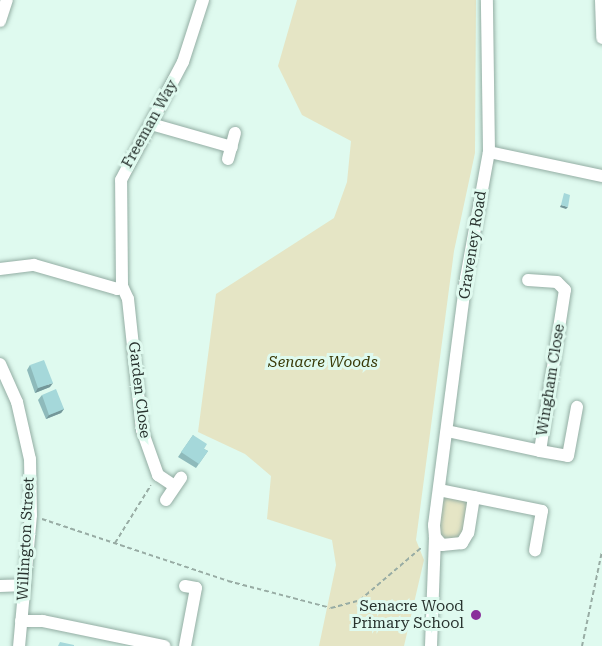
<!DOCTYPE html>
<style>
body{margin:0}
#map{position:relative;width:602px;height:646px;overflow:hidden;background:#dffaef;font-family:"Roboto Serif",serif}
div>[style]{position:absolute}
.green>*{inset:0;background:#e5e5c5}
.path>*{height:2px;margin-top:-1px;transform-origin:0;background:repeating-linear-gradient(90deg,#98aca4 0 4.5px,transparent 0 7.5px)}
.roads{filter:drop-shadow(0 0 2px #93ada3) drop-shadow(0 0 2px #93ada3)}
.minor>*{height:12px;margin:-6px;padding:0 6px;transform-origin:6px;border-radius:6px;background:#fff}
.wall>*{inset:0;background:#8ebabb}
.shaded-wall>*{inset:0;background:#749799}
.building>*{inset:0;background:#a5d8da}
.dots>*{width:16px;height:16px;translate:-50% -50%;box-sizing:border-box;border:3px solid #dffaef;border-radius:50%}
span{translate:-50% -50%;white-space:nowrap;text-align:center;line-height:1.15;-webkit-text-stroke:6px #dffaef;paint-order:stroke}
.street-label{font-size:15px;color:#28322e}
.park-label{font-size:15px;color:#393907;font-style:italic}
.poi-label{font-size:15px;color:#28322e}
.right{translate:-100% -50%;text-align:right}
</style>
<div id="map">
<div class="green">
<i style="clip-path:polygon(297px 0,476px 0,475px 153px,454px 251px,416px 540px,424px 560px,404px 646px,319px 646px,336px 565px,332px 540px,267px 519px,271px 476px,245px 454px,198px 432px,216px 294px,334px 218px,347px 182px,351px 141px,302px 115px,278px 66px)"></i>
<i style="clip-path:polygon(439px 490px,474px 497px,462px 543px,435px 537px)"></i>
</div>
<div class="path">
<i style="left:42px;top:519px;width:196px;rotate:18.4deg"></i>
<i style="left:228px;top:581px;width:106px;rotate:14.7deg"></i>
<i style="left:331px;top:608px;width:30px;rotate:-15deg"></i>
<i style="left:360px;top:600px;width:82px;rotate:-40.5deg"></i>
<i style="left:115px;top:543px;width:68px;rotate:-58.2deg"></i>
<i style="left:582px;top:646px;width:97px;rotate:-78.1deg"></i>
</div>
<div class="roads">
<div class="minor">
<i style="left:601px;top:0;width:38px;rotate:88deg"></i>
<i style="left:0;top:21px;width:22px;rotate:-72deg"></i>
<i style="left:151px;top:124px;width:84px;rotate:15.9deg"></i>
<i style="left:489px;top:152px;width:116px;rotate:12deg"></i>
<i style="left:228px;top:159px;width:27px;rotate:-75deg"></i>
<i style="left:0;top:269px;width:34px;rotate:-7deg"></i>
<i style="left:34px;top:265px;width:86px;rotate:16.1deg"></i>
<i style="left:117px;top:289px;width:6px;rotate:-31deg"></i>
<i style="left:122px;top:286px;width:106px;rotate:-90.5deg"></i>
<i style="left:121px;top:180px;width:133px;rotate:-62.3deg"></i>
<i style="left:183px;top:62px;width:65px;rotate:-72.1deg"></i>
<i style="left:122px;top:286px;width:14px;rotate:65deg"></i>
<i style="left:128px;top:299px;width:132px;rotate:83.9deg"></i>
<i style="left:142px;top:430px;width:48px;rotate:70.4deg"></i>
<i style="left:158px;top:475px;width:18px;rotate:34deg"></i>
<i style="left:0;top:364px;width:42px;rotate:65.9deg"></i>
<i style="left:17px;top:402px;width:58px;rotate:77.2deg"></i>
<i style="left:30px;top:459px;width:56px;rotate:89deg"></i>
<i style="left:31px;top:515px;width:132px;rotate:95.2deg"></i>
<i style="left:447px;top:431px;width:95px;rotate:12.1deg"></i>
<i style="left:540px;top:451px;width:163px;rotate:-81.2deg"></i>
<i style="left:565px;top:290px;width:11px;rotate:-135deg"></i>
<i style="left:557px;top:282px;width:29px;rotate:-176deg"></i>
<i style="left:540px;top:451px;width:28px;rotate:10deg"></i>
<i style="left:568px;top:456px;width:50px;rotate:-79.6deg"></i>
<i style="left:439px;top:490px;width:105px;rotate:11.5deg"></i>
<i style="left:542px;top:511px;width:40px;rotate:100deg"></i>
<i style="left:474px;top:497px;width:36px;rotate:99deg"></i>
<i style="left:468px;top:533px;width:12px;rotate:121deg"></i>
<i style="left:462px;top:543px;width:20px;rotate:174deg"></i>
<i style="left:442px;top:545px;width:11px;rotate:-131deg"></i>
<i style="left:435px;top:537px;width:12px;rotate:-95deg"></i>
<i style="left:434px;top:525px;width:249px;rotate:-82.6deg"></i>
<i style="left:466px;top:278px;width:128px;rotate:-79.7deg"></i>
<i style="left:489px;top:152px;width:152px;rotate:-90.8deg"></i>
<i style="left:166px;top:500px;width:27px;rotate:-56deg"></i>
<i style="left:0;top:586px;width:25px;rotate:-2deg"></i>
<i style="left:185px;top:586px;width:11px;rotate:10deg"></i>
<i style="left:196px;top:588px;width:59px;rotate:100.7deg"></i>
<i style="left:21px;top:621px;width:22px"></i>
<i style="left:43px;top:621px;width:124px;rotate:11.7deg"></i>
<i style="left:431px;top:646px;width:109px;rotate:-87.9deg"></i>
</div>
</div>
<div class="wall">
<i style="clip-path:polygon(30px 365px,50px 387px,35px 393px,27px 370px)"></i>
<i style="clip-path:polygon(42px 395px,64px 409px,61px 413px,46px 419px,38px 400px)"></i>
<i style="clip-path:polygon(193px 435px,204px 449px,208px 451px,196px 468px,178px 457px)"></i>
</div>
<div class="shaded-wall">
<i style="clip-path:polygon(561px 205px,568px 207px,566px 209px,560px 207px)"></i>
<i style="clip-path:polygon(53px 383px,50px 387px,35px 393px,38px 388px)"></i>
<i style="clip-path:polygon(64px 409px,61px 413px,46px 419px,49px 415px)"></i>
</div>
<div class="building">
<i style="clip-path:polygon(564px 193px,570px 195px,568px 207px,561px 205px)"></i>
<i style="clip-path:polygon(44px 360px,53px 383px,38px 388px,30px 365px)"></i>
<i style="clip-path:polygon(56px 389px,64px 409px,49px 415px,42px 395px)"></i>
<i style="clip-path:polygon(193px 435px,207px 444px,204px 449px,208px 451px,199px 464px,181px 452px)"></i>
<i style="clip-path:polygon(60px 642px,74px 645px,74px 646px,58px 646px)"></i>
</div>
<div class="dots">
<i style="left:476px;top:615px;background:#892f9a"></i>
</div>
<div class="street-label">
<span style="left:150px;top:124px;rotate:-61deg">Freeman Way</span>
<span style="left:473px;top:245px;rotate:-81deg">Graveney Road</span>
<span style="left:551px;top:380px;rotate:-81deg">Wingham Close</span>
<span style="left:139px;top:390px;rotate:83deg">Garden Close</span>
<span style="left:26px;top:539px;rotate:-87deg">Willington Street</span>
</div>
<div class="park-label">
<span style="left:323px;top:363px">Senacre Woods</span>
</div>
<div class="poi-label">
<span class="right" style="left:464px;top:615px">Senacre Wood<br>Primary School</span>
</div>
</div>
